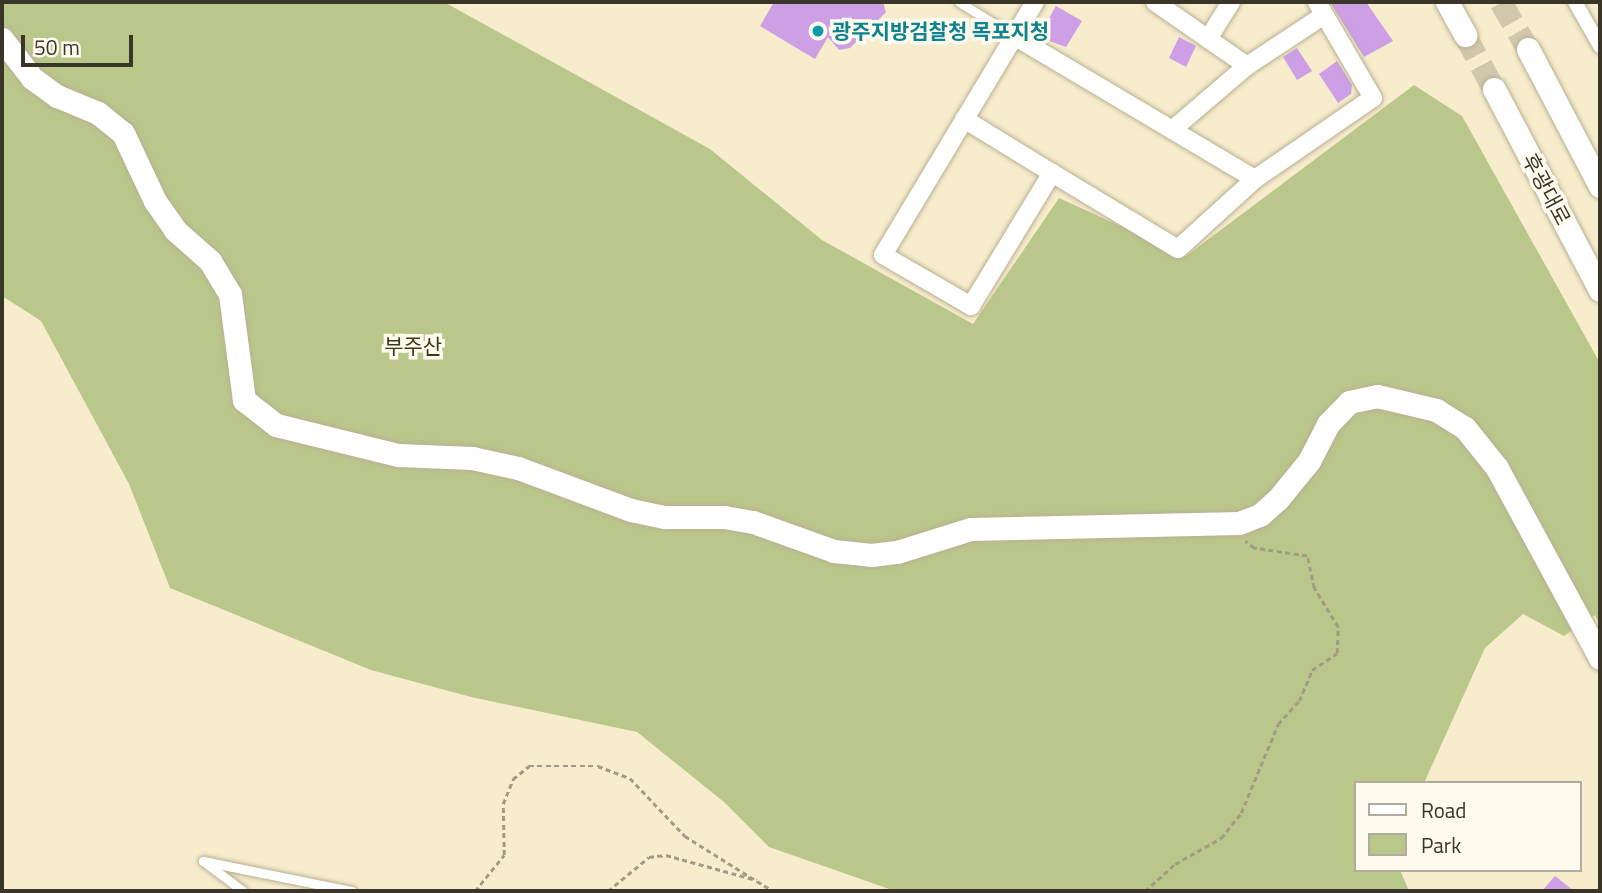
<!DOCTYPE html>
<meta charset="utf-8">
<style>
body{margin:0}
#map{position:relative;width:1602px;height:893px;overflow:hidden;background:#f7edcd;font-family:"Titillium Web","Noto Sans KR",sans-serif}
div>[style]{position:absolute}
.green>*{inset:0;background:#bac78b}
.building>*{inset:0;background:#cd9fe5}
.tertiary-tunnel>*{height:23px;margin-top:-11.5px;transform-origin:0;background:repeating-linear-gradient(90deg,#d1c8ac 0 23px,transparent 0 34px)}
.path>*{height:2.5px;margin-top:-1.25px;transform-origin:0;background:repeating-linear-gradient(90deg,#a29b84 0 5px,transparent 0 8.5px)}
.roads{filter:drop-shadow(0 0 2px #b9b092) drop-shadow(0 0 2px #b9b092)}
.service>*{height:9px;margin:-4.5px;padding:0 4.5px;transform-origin:4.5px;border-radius:4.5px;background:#fff}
.pedestrian>*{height:14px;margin:-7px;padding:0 7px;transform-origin:7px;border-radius:7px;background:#fff}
.minor>*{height:18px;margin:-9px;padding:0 9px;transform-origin:9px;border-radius:9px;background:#fff}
.tertiary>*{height:23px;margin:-11.5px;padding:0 11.5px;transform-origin:11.5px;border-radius:11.5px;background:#fff}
.dots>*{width:19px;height:19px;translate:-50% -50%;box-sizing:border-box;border:4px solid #fefaee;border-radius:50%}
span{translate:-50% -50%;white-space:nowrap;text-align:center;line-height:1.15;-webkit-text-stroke:7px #fefaee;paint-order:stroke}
.culture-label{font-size:21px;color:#0d838f;font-weight:700}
.left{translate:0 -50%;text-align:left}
.street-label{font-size:21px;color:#393529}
.park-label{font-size:21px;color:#363c19}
.frame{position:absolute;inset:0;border:4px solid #393529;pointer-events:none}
.legend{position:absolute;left:1354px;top:781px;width:228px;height:91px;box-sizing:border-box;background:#fefaee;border:2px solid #afab9f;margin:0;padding:9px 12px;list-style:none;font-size:21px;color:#393529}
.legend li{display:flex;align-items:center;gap:14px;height:35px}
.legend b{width:35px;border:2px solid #afab9f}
.scale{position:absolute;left:21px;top:35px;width:112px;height:32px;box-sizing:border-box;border:4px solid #393529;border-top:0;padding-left:9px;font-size:21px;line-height:24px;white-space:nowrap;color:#393529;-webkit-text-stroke:5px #fefaee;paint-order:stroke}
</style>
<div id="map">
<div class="green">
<i style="clip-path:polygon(2px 2px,444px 2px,710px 149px,822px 240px,973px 324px,1059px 198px,1186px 256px,1414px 85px,1462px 116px,1600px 363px,1600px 625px,1595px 615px,1564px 636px,1523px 614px,1485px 648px,1424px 783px,1355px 783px,1355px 870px,1400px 870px,1409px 891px,895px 891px,769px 847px,724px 802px,637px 732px,471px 697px,371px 670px,170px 588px,129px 484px,41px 321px,2px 296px)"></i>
</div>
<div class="building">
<i style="clip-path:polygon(774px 2px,883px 2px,886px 12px,850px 48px,839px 50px,828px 37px,815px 59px,760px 26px)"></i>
<i style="clip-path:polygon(1330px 2px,1366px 2px,1393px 41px,1364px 57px)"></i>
<i style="clip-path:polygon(1056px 6px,1082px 21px,1066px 47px,1038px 37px)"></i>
<i style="clip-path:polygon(1179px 37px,1196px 46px,1186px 67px,1169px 58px)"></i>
<i style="clip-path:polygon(1297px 48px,1312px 71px,1297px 80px,1283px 57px)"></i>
<i style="clip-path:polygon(1337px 61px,1352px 85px,1351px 94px,1338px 103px,1319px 74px)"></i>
<i style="clip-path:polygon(1555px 876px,1574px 891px,1542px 891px)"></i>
</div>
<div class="tertiary-tunnel">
<i style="left:1501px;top:2px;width:54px;rotate:60.1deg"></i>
<i style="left:1465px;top:35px;width:61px;rotate:61.8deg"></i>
</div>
<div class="path">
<i style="left:475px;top:891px;width:46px;rotate:-51.1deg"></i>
<i style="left:504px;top:855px;width:51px;rotate:-91.1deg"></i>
<i style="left:503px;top:804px;width:27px;rotate:-68deg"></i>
<i style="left:513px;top:779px;width:21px;rotate:-39deg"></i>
<i style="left:529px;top:766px;width:69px"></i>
<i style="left:598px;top:766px;width:34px;rotate:21deg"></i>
<i style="left:630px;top:778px;width:80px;rotate:46.5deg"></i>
<i style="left:685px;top:836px;width:104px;rotate:32deg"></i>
<i style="left:608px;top:891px;width:53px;rotate:-39.7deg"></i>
<i style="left:649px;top:857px;width:17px;rotate:-7deg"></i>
<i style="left:666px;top:855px;width:94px;rotate:15.4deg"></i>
<i style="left:1145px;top:891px;width:40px;rotate:-42deg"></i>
<i style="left:1175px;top:864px;width:53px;rotate:-29.5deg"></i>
<i style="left:1221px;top:838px;width:32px;rotate:-51deg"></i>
<i style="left:1241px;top:813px;width:96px;rotate:-67.4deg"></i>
<i style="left:1278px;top:724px;width:31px;rotate:-48deg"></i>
<i style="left:1299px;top:701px;width:34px;rotate:-67deg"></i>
<i style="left:1312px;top:670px;width:30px;rotate:-34deg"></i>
<i style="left:1337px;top:653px;width:26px;rotate:-88deg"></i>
<i style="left:1338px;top:627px;width:46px;rotate:-121.6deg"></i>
<i style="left:1314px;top:588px;width:33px;rotate:-102deg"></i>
<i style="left:1307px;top:556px;width:54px;rotate:-171.4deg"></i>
<i style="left:1254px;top:548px;width:11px;rotate:-142deg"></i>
</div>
<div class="roads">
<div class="service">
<i style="left:959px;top:2px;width:65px;rotate:31.7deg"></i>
<i style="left:243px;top:891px;width:50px;rotate:-143.1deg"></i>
<i style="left:203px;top:861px;width:152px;rotate:11.4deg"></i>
</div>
<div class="pedestrian">
<i style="left:1575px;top:2px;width:51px;rotate:60.4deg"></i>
</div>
<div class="minor">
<i style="left:1035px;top:2px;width:295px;rotate:121deg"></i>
<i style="left:883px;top:255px;width:102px;rotate:30.1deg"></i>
<i style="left:971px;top:306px;width:156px;rotate:-58.7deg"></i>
<i style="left:1052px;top:173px;width:147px;rotate:31.1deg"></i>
<i style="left:1178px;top:249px;width:104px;rotate:-42.3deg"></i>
<i style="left:1255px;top:179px;width:143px;rotate:-34.5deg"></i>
<i style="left:1373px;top:98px;width:111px;rotate:-120.3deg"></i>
<i style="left:1155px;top:2px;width:112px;rotate:34.8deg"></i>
<i style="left:1014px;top:36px;width:280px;rotate:30.7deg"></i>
<i style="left:1208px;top:39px;width:44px;rotate:-58.1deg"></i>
<i style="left:964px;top:119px;width:103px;rotate:31.5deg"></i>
<i style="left:1172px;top:130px;width:99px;rotate:-40.5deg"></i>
<i style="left:1247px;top:66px;width:92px;rotate:-33.5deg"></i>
</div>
<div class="tertiary">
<i style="left:1447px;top:2px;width:38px;rotate:61deg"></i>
<i style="left:2px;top:39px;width:49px;rotate:52.4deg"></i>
<i style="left:32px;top:78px;width:31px;rotate:36deg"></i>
<i style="left:57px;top:96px;width:44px;rotate:22.5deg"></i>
<i style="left:98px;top:113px;width:32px;rotate:39deg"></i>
<i style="left:123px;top:133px;width:75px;rotate:64.8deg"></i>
<i style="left:155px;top:201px;width:35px;rotate:55deg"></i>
<i style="left:175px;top:230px;width:47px;rotate:41.5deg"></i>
<i style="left:210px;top:261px;width:39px;rotate:59deg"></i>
<i style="left:230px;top:294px;width:107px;rotate:82.5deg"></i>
<i style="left:244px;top:400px;width:41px;rotate:38deg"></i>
<i style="left:276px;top:425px;width:126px;rotate:13.8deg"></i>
<i style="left:398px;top:455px;width:74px;rotate:2.3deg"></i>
<i style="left:472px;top:458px;width:47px;rotate:12.3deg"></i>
<i style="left:518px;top:468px;width:121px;rotate:20.4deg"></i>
<i style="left:631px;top:510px;width:35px;rotate:12deg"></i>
<i style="left:665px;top:517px;width:59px"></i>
<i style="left:724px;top:517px;width:29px;rotate:10deg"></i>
<i style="left:753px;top:522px;width:86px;rotate:19.7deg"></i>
<i style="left:834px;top:551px;width:37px;rotate:6deg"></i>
<i style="left:871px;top:555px;width:26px;rotate:-7deg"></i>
<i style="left:897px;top:552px;width:77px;rotate:-17.3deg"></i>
<i style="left:971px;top:529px;width:268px;rotate:-1.3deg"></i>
<i style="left:1239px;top:523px;width:22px;rotate:-21deg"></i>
<i style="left:1260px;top:515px;width:24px;rotate:-42deg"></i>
<i style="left:1278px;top:499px;width:49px;rotate:-50.8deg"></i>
<i style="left:1309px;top:461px;width:42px;rotate:-62.8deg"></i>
<i style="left:1328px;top:424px;width:30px;rotate:-46deg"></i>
<i style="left:1349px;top:402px;width:29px;rotate:-12deg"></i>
<i style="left:1377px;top:396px;width:61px;rotate:13.3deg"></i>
<i style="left:1436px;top:410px;width:34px;rotate:32deg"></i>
<i style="left:1465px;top:428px;width:51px;rotate:51.3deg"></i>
<i style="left:1497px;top:468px;width:216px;rotate:61.5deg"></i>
<i style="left:1528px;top:49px;width:155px;rotate:62.3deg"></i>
<i style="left:1494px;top:89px;width:227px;rotate:62.2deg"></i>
</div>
</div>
<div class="dots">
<i style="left:818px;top:31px;background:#0f9aa8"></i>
</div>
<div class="culture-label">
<span class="left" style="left:832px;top:31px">광주지방검찰청 목포지청</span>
</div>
<div class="street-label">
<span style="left:1547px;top:189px;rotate:62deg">후광대로</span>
</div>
<div class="park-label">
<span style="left:413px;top:346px">부주산</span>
</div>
<div class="frame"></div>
<ul class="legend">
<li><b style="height:9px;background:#fff"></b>Road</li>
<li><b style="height:19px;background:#bac78b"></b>Park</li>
</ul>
<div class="scale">50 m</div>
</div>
